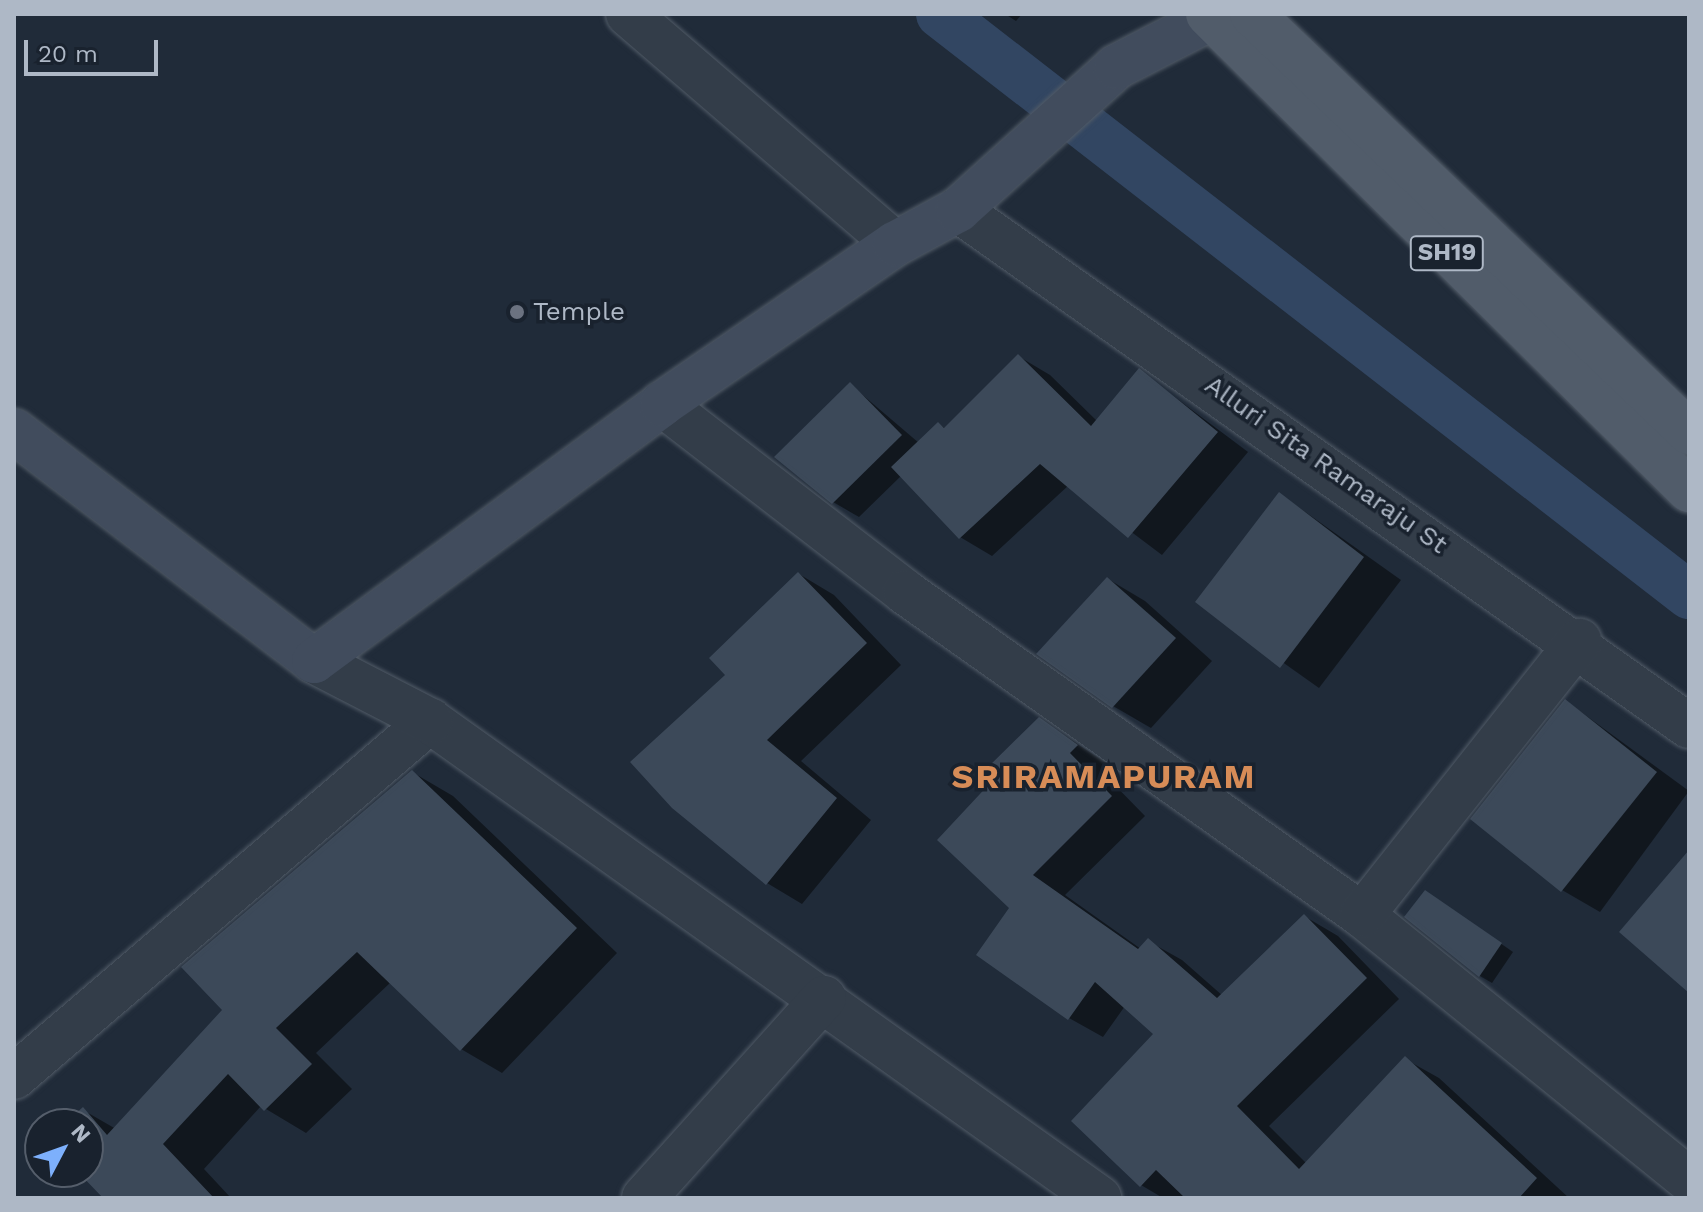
<!DOCTYPE html>
<style>
body{margin:0}
#map{position:relative;width:1703px;height:1212px;overflow:hidden;background:#202b39;font-family:"Work Sans",sans-serif}
div>[style]{position:absolute}
.shadow>*{inset:0;background:#0007}
.canal>*{height:48px;margin:-24px;padding:0 24px;transform-origin:24px;border-radius:24px;background:#324662}
.building>*{inset:0;background:#3c4959}
.roads{filter:drop-shadow(0 0 2px #515b67) drop-shadow(0 0 2px #515b67)}
.minor>*{height:44px;margin:-22px;padding:0 22px;transform-origin:22px;border-radius:22px;background:#333d49}
.tertiary>*{height:44px;margin:-22px;padding:0 22px;transform-origin:22px;border-radius:22px;background:#333d49}
.secondary>*{height:44px;margin:-22px;padding:0 22px;transform-origin:22px;border-radius:22px;background:#414c5d}
.primary>*{height:44px;margin:-22px;padding:0 22px;transform-origin:22px;border-radius:22px;background:#515c6a}
.dots>*{width:22px;height:22px;translate:-50% -50%;box-sizing:border-box;border:4px solid #19222e;border-radius:50%}
span{translate:-50% -50%;white-space:nowrap;text-align:center;line-height:1.15;-webkit-text-stroke:7px #19222e;paint-order:stroke}
.shield-label span{padding:2px 6px;background:#19222e;border:2px solid;border-radius:6px;-webkit-text-stroke-width:0}
.shield-label{font-size:24px;color:#aeb8c6;font-weight:700}
.poi-label{font-size:26px;color:#aeb8c6}
.left{translate:0 -50%;text-align:left}
.street-label{font-size:26px;color:#aeb8c6}
.district-label{font-size:34px;color:#d78c57;font-weight:700;letter-spacing:2px}
.frame{position:absolute;inset:0;border:16px solid #aeb8c6;pointer-events:none}
.north{position:absolute;left:24px;top:1108px;width:80px;height:80px;box-sizing:border-box;background:#19222e;border:2px solid #555e6b;border-radius:50%;rotate:49deg;font-size:22px;font-weight:700;line-height:32px;text-align:center;color:#aeb8c6}
.north::after{content:'';display:block;margin:auto;width:28px;height:36px;background:#7db0fc;clip-path:polygon(50% 0,100% 100%,50% 72%,0 100%)}
.scale{position:absolute;left:24px;top:40px;width:134px;height:36px;box-sizing:border-box;border:4px solid #aeb8c6;border-top:0;padding-left:10px;font-size:24px;line-height:28px;white-space:nowrap;color:#aeb8c6;-webkit-text-stroke:6px #19222e;paint-order:stroke}
</style>
<div id="map">
<div class="shadow">
<i style="clip-path:polygon(1005px 14px,1022px 14px,1016px 21px)"></i>
<i style="clip-path:polygon(1018px 356px,1050px 375px,1097px 421px,1140px 371px,1248px 452px,1162px 555px,1069px 485px,992px 556px,960px 537px,902px 475px,859px 517px,833px 502px,851px 385px,919px 443px,939px 424px,946px 429px)"></i>
<i style="clip-path:polygon(1280px 494px,1401px 580px,1319px 688px,1198px 602px)"></i>
<i style="clip-path:polygon(799px 574px,834px 595px,901px 665px,801px 761px,871px 820px,802px 904px,767px 883px,728px 676px)"></i>
<i style="clip-path:polygon(1108px 579px,1145px 601px,1212px 661px,1151px 728px,1113px 706px)"></i>
<i style="clip-path:polygon(1566px 701px,1689px 791px,1600px 912px,1562px 890px)"></i>
<i style="clip-path:polygon(1039px 719px,1110px 765px,1103px 773px,1145px 816px,1065px 895px,1141px 949px,1148px 941px,1182px 960px,1223px 996px,1304px 916px,1338px 936px,1399px 999px,1269px 1126px,1307px 1164px,1405px 1059px,1439px 1078px,1569px 1198px,1163px 1198px,1141px 1185px,1156px 1034px,1125px 1006px,1103px 1037px,1069px 1018px,1012px 908px,996px 780px)"></i>
<i style="clip-path:polygon(412px 772px,453px 796px,617px 953px,502px 1073px,461px 1049px,391px 982px,316px 1053px,352px 1089px,306px 1133px,261px 1106px,204px 1169px,231px 1198px,110px 1198px,85px 1172px,88px 1124px,67px 1124px,83px 1110px,116px 1129px,225px 1010px)"></i>
<i style="clip-path:polygon(1438px 900px,1513px 952px,1492px 983px,1480px 976px)"></i>
</div>
<div class="canal">
<i style="left:940px;top:14px;width:948px;rotate:37.8deg"></i>
</div>
<div class="building">
<i style="clip-path:polygon(1018px 354px,1091px 426px,1139px 368px,1218px 432px,1128px 538px,1040px 464px,959px 539px,891px 467px,938px 422px,944px 428px)"></i>
<i style="clip-path:polygon(850px 382px,902px 435px,832px 504px,774px 457px)"></i>
<i style="clip-path:polygon(1279px 492px,1364px 557px,1280px 668px,1195px 602px)"></i>
<i style="clip-path:polygon(798px 572px,867px 643px,767px 740px,837px 798px,766px 885px,672px 808px,630px 762px,725px 675px,709px 658px)"></i>
<i style="clip-path:polygon(1107px 577px,1176px 638px,1112px 708px,1036px 654px)"></i>
<i style="clip-path:polygon(1565px 699px,1657px 772px,1561px 892px,1470px 819px)"></i>
<i style="clip-path:polygon(1039px 717px,1078px 745px,1070px 753px,1112px 796px,1033px 875px,1138px 949px,1148px 938px,1217px 998px,1304px 914px,1367px 978px,1237px 1106px,1299px 1169px,1405px 1056px,1537px 1178px,1519px 1198px,1185px 1198px,1156px 1170px,1140px 1187px,1071px 1121px,1153px 1034px,1095px 982px,1068px 1020px,976px 955px,1009px 908px,937px 840px,993px 780px,984px 771px)"></i>
<i style="clip-path:polygon(412px 770px,577px 928px,460px 1051px,357px 952px,276px 1028px,312px 1064px,264px 1111px,228px 1074px,163px 1144px,214px 1198px,103px 1198px,78px 1172px,88px 1172px,88px 1124px,64px 1124px,83px 1107px,107px 1135px,222px 1010px,181px 967px)"></i>
<i style="clip-path:polygon(1689px 850px,1689px 993px,1619px 932px)"></i>
<i style="clip-path:polygon(1425px 890px,1502px 943px,1479px 977px,1404px 917px)"></i>
</div>
<div class="roads">
<div class="minor">
<i style="left:628px;top:14px;width:352px;rotate:40.7deg"></i>
<i style="left:958px;top:210px;width:895px;rotate:35.22deg"></i>
<i style="left:662px;top:404px;width:307px;rotate:37.7deg"></i>
<i style="left:905px;top:592px;width:560px;rotate:35.25deg"></i>
<i style="left:1362px;top:915px;width:421px;rotate:39deg"></i>
<i style="left:1362px;top:915px;width:350px;rotate:-51.6deg"></i>
<i style="left:14px;top:1077px;width:548px;rotate:-40.56deg"></i>
<i style="left:430px;top:721px;width:822px;rotate:35.49deg"></i>
<i style="left:644px;top:1198px;width:269px;rotate:-48deg"></i>
</div>
<div class="tertiary">
<i style="left:314px;top:661px;width:131px;rotate:27.3deg"></i>
</div>
<div class="secondary">
<i style="left:14px;top:431px;width:378px;rotate:37.5deg"></i>
<i style="left:314px;top:661px;width:433px;rotate:-36.4deg"></i>
<i style="left:662px;top:404px;width:283px;rotate:-34.5deg"></i>
<i style="left:895px;top:244px;width:72px;rotate:-28.4deg"></i>
<i style="left:958px;top:210px;width:213px;rotate:-42.1deg"></i>
<i style="left:1116px;top:67px;width:116px;rotate:-27.2deg"></i>
</div>
<div class="primary">
<i style="left:1208px;top:14px;width:677px;rotate:44.7deg"></i>
<i style="left:1252px;top:14px;width:605px;rotate:43.73deg"></i>
</div>
</div>
<div class="dots">
<i style="left:517px;top:312px;background:#6b7280"></i>
</div>
<div class="shield-label">
<span style="left:1447px;top:253px">SH19</span>
</div>
<div class="poi-label">
<span class="left" style="left:533px;top:312px">Temple</span>
</div>
<div class="street-label">
<span style="left:1326px;top:465px;rotate:35deg">Alluri Sita Ramaraju St</span>
</div>
<div class="district-label">
<span style="left:1104px;top:777px">SRIRAMAPURAM</span>
</div>
<div class="frame"></div>
<div class="north">N</div>
<div class="scale">20 m</div>
</div>
